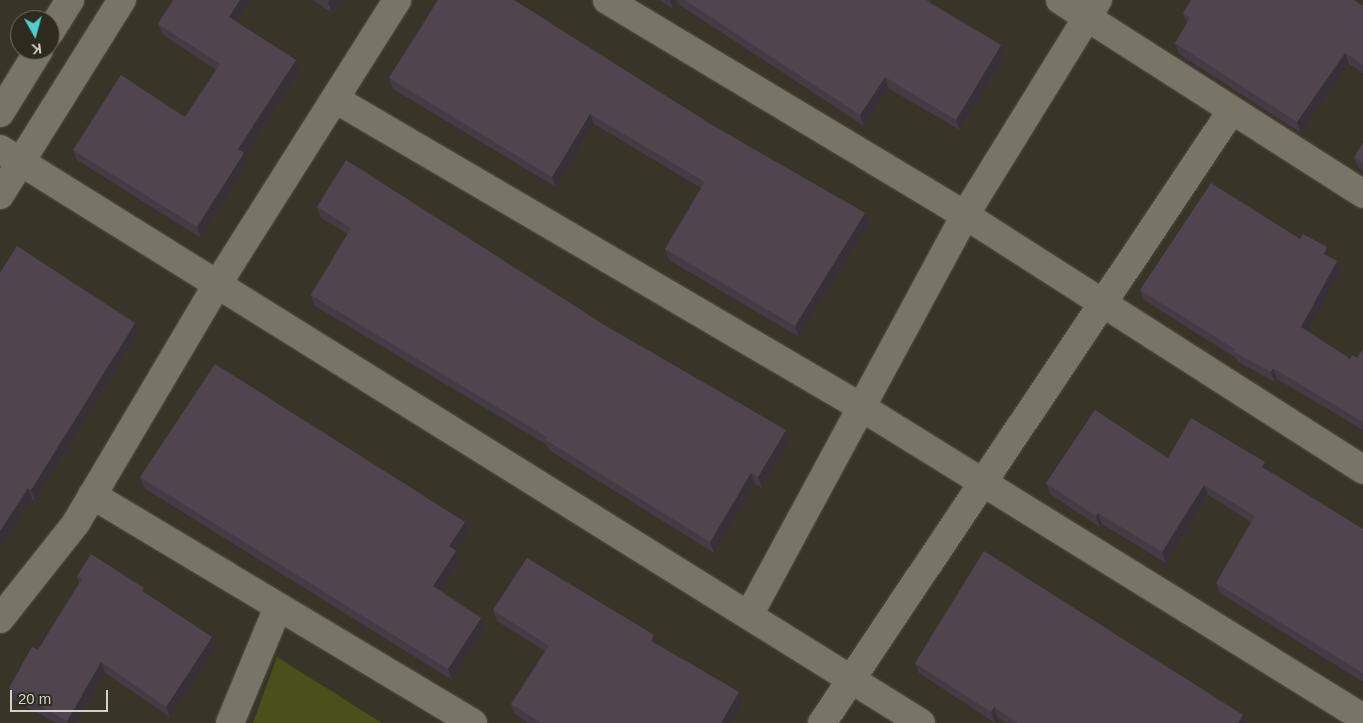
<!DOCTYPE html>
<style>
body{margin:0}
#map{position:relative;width:1363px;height:723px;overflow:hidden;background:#383528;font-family:Arial,sans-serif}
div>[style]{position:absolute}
.green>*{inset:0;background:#4b4f19}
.roads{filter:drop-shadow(0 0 1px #555248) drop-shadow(0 0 1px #555248)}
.street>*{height:28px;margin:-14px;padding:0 14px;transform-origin:14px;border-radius:14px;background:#787466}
.secondary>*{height:28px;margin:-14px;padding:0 14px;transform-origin:14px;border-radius:14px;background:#787466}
.wall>*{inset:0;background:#453b44}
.shaded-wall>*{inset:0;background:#383037}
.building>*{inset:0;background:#50454f}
span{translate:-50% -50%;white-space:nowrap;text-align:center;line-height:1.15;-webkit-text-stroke:4px #2e2b1e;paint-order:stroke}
.north{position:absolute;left:10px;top:10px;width:50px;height:50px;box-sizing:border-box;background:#2e2b1e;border:1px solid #706d62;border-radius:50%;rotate:173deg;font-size:14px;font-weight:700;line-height:20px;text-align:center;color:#d3d1c9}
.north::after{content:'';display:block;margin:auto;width:18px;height:22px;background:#51ccd1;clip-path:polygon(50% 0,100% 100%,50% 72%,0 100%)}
.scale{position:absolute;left:10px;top:690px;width:98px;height:22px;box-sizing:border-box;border:2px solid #d3d1c9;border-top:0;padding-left:6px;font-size:15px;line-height:18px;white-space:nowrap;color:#d3d1c9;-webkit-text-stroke:4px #2e2b1e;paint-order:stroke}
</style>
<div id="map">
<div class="green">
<i style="clip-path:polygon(277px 657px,382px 723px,253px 723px)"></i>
</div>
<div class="roads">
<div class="street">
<i style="left:607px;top:0;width:418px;rotate:31deg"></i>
<i style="left:965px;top:215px;width:473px;rotate:32.6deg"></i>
<i style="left:1060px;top:0;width:360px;rotate:32.6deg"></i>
<i style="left:335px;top:99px;width:610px;rotate:30.35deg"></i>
<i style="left:861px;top:407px;width:591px;rotate:31.78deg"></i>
<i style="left:0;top:149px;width:1085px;rotate:31.93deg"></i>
<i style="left:92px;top:495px;width:444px;rotate:30.9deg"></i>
<i style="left:749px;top:615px;width:455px;rotate:-61.6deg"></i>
<i style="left:965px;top:215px;width:253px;rotate:-58.3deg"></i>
<i style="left:0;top:619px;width:122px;rotate:-51.6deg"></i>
<i style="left:76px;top:523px;width:277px;rotate:-59.4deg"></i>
<i style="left:217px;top:285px;width:337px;rotate:-57.7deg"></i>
<i style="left:230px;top:723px;width:126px;rotate:-67.5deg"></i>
<i style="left:822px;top:723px;width:737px;rotate:-56.22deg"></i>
</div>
<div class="secondary">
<i style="left:50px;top:32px;width:38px;rotate:-58deg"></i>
<i style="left:0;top:113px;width:74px;rotate:-58.2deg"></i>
<i style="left:0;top:195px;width:230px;rotate:-58deg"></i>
</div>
</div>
<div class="wall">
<i style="clip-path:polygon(313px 0,341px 0,332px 13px)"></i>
<i style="clip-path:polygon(660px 0,929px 0,931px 3px,1001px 45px,1005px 56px,960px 130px,888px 88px,864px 126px,677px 3px,673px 9px)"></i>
<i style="clip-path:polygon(1363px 6px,1363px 73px,1349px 64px,1301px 133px,1179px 54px,1175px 43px,1187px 24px,1183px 13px)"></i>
<i style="clip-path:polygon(237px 22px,296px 60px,300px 71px,245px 155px,248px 163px,201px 238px,77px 160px,73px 150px,185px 117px,216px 70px,162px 34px,158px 24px)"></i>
<i style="clip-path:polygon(389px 78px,712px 125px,865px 213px,869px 224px,799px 337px,669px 260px,665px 249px,701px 188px,594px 124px,556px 187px,393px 89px)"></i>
<i style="clip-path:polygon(1363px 143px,1363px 171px,1358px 167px,1354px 157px)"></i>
<i style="clip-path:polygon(317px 207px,606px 326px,790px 441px,762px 488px,755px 484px,714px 553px,549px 450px,547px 445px,315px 306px,311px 295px,348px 234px,321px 218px)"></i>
<i style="clip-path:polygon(1331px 258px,1337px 261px,1340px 271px,1308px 332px,1350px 359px,1357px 358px,1363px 349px,1363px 430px,1277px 379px,1275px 382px,1238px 362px,1236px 358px,1144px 300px,1140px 290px)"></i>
<i style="clip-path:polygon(0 273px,138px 334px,35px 501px,32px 499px,0 548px)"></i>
<i style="clip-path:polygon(1168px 458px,1268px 471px,1363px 529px,1363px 682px,1220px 593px,1216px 583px,1251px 522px,1208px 495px,1166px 563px,1102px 524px,1100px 527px,1050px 494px,1046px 483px)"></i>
<i style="clip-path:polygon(140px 477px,468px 533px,456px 552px,460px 561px,441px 591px,485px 628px,452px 680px,144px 488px)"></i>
<i style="clip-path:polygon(77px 576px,146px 593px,212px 637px,216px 648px,170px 717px,105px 673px,76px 723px,56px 723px,13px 699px,9px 688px,38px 650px,79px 583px)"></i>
<i style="clip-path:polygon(493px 610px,657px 644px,739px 692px,743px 703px,731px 723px,528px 723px,515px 714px,511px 704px,545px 651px,497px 621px)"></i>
<i style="clip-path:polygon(915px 663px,1243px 715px,1246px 723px,1006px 723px,998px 718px,995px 723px,919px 673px)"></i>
</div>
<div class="shaded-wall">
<i style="clip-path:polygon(240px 0,251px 0,233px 28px,229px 17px)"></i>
<i style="clip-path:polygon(330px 0,341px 0,332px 13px,328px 2px)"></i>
<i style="clip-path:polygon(670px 0,676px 0,677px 3px,673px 9px)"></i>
<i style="clip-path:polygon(1001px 45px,1005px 56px,960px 130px,956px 120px)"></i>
<i style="clip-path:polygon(1345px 53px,1349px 64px,1301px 133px,1297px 122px)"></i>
<i style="clip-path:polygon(296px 60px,300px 71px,245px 155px,248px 163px,201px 238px,197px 227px,238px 149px)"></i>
<i style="clip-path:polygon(885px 77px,888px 88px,864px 126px,860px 115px)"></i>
<i style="clip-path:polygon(590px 114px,594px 124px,556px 187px,552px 177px)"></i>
<i style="clip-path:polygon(865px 213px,869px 224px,799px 337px,795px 326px)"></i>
<i style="clip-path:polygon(1327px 247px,1331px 258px,1324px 254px)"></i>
<i style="clip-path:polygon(1337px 261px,1340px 271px,1305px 338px,1301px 327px)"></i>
<i style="clip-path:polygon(135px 323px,138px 334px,35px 501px,31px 490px)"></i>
<i style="clip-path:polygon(1273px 368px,1277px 379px,1275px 382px,1271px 372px)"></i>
<i style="clip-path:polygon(786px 430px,790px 441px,762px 488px,758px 477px)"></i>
<i style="clip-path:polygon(1265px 462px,1269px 473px,1262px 467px)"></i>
<i style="clip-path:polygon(751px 473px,755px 484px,714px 553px,710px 542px)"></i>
<i style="clip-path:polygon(1204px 485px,1208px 495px,1166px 563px,1162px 552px)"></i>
<i style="clip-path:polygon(28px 488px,32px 499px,0 548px,0 531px)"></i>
<i style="clip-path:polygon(1098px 513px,1102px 524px,1100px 527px,1096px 516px)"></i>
<i style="clip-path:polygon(465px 522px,468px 533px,456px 552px,460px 561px,437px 597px,433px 586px,449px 546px)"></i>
<i style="clip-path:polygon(481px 618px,485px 628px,452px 680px,448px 669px)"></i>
<i style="clip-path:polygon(654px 635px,658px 646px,651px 641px)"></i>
<i style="clip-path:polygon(212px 637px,216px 648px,170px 717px,166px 707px)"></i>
<i style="clip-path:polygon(101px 662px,105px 673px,76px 723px,68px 723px,67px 721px)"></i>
<i style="clip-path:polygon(739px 692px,743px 703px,731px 723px,721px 723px)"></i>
<i style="clip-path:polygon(994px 707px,998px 718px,995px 723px,991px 712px)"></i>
<i style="clip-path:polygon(1243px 715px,1246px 723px,1238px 723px)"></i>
</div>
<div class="building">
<i style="clip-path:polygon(173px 0,240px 0,229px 17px,296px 60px,238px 149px,244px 153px,197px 227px,73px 150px,121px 75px,185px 117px,220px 64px,158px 24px)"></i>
<i style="clip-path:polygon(438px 0,514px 0,712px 125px,865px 213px,795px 326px,665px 249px,705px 182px,590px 114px,552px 177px,389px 78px)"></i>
<i style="clip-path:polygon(685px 0,927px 0,926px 1px,1001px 45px,956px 120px,885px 77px,860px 115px)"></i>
<i style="clip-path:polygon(1191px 0,1354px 0,1363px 6px,1363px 65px,1345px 53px,1297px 122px,1175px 43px,1190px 18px,1183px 13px)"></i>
<i style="clip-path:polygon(1363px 143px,1363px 163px,1354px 157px)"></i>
<i style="clip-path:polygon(346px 160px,606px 326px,786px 430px,758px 477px,751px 473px,710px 542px,546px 440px,547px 437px,311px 295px,351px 228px,317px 207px)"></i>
<i style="clip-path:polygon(1211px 183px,1300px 239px,1303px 234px,1327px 247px,1324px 254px,1337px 261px,1301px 327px,1350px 359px,1352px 355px,1357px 358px,1363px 349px,1363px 422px,1273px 368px,1271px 372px,1234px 352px,1235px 349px,1140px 290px)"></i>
<i style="clip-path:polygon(17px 246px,135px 323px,31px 490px,28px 488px,0 531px,0 273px)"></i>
<i style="clip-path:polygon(215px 364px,465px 522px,449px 546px,456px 551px,433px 586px,481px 618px,448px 669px,140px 477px)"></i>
<i style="clip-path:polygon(1095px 410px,1168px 458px,1191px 418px,1265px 462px,1262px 467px,1363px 529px,1363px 673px,1216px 583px,1255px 516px,1204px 485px,1162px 552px,1098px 513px,1096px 516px,1046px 483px)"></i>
<i style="clip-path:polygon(984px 551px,1243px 715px,1238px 723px,1018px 723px,994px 707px,991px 712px,915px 663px)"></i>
<i style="clip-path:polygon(91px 554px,144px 588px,142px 591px,212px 637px,166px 707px,101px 662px,67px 721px,9px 688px,32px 647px,38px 650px,82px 579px,77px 576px)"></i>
<i style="clip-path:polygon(527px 558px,654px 635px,651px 641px,739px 692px,721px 723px,541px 723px,511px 704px,549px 646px,493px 610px)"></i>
</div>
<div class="north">K</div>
<div class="scale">20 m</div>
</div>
